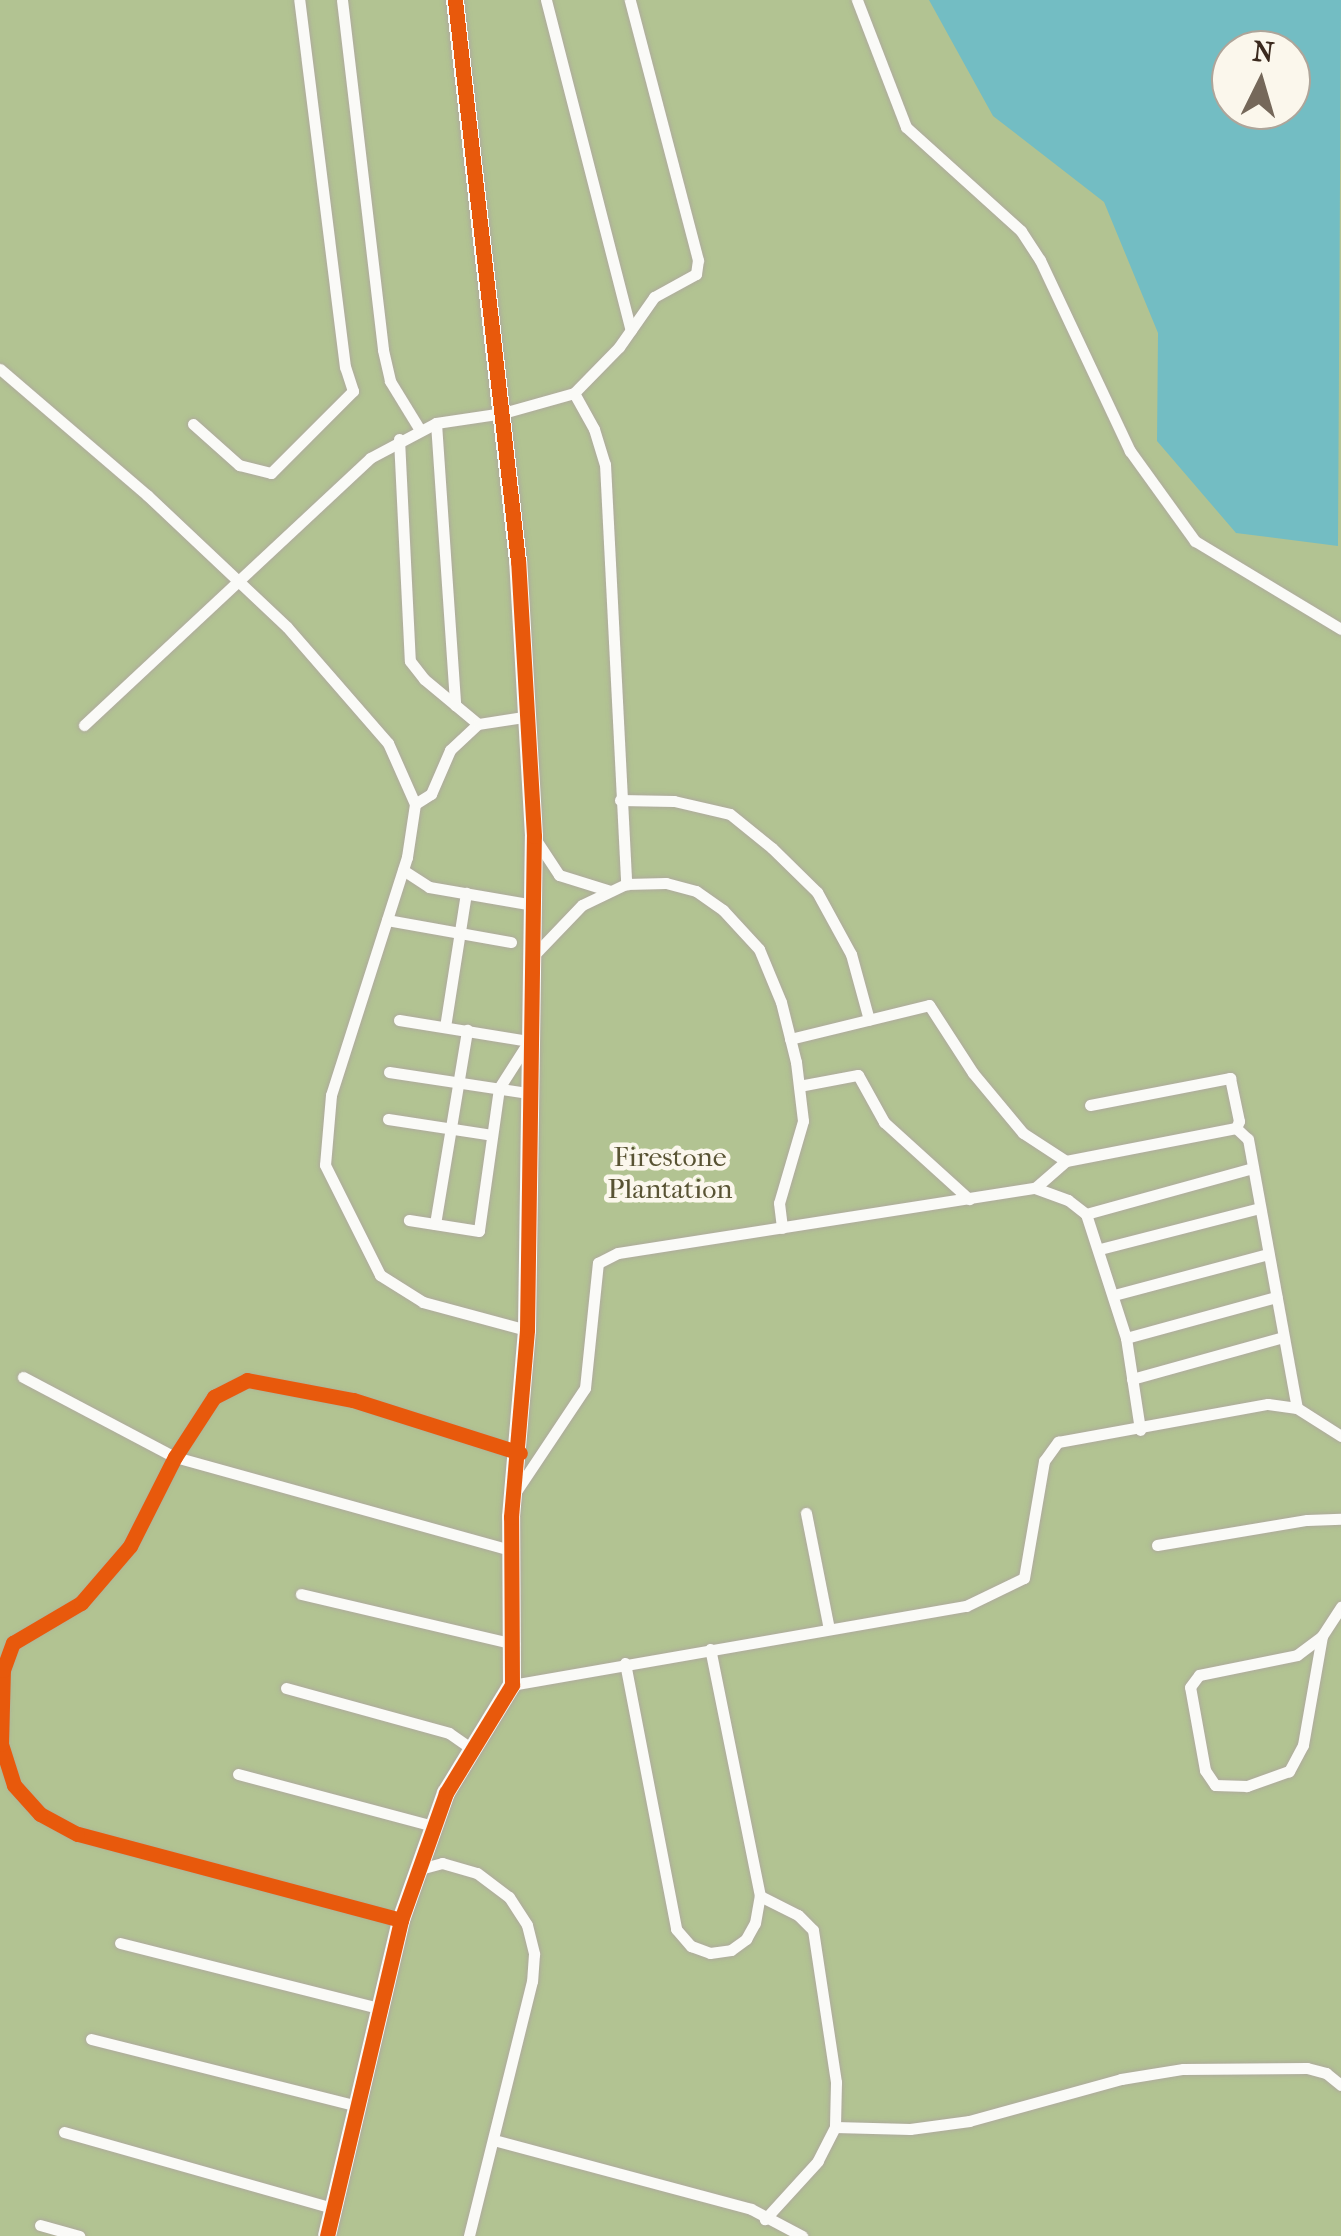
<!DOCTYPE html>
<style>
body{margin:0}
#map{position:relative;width:1341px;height:2236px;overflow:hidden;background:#e0dbc8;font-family:"IM FELL French Canon",serif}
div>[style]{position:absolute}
.forest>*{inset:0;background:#b2c392}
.water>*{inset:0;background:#73bdc3}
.roads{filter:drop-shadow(0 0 2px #aeaa9d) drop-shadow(0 0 2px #aeaa9d)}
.street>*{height:11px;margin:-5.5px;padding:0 5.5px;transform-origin:5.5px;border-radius:5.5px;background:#fafaf7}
.secondary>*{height:18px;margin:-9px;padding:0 9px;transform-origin:9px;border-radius:9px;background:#fafaf7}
.cycleway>*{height:15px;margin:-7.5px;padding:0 7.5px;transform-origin:7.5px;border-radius:7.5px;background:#e8590c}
span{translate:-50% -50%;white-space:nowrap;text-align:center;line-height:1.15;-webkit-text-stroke:9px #fbf7ec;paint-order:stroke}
.park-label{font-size:28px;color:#585333}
.north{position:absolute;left:1211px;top:30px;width:100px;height:100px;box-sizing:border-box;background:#fbf7ec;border:2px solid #aea59a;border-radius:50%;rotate:5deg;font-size:28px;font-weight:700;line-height:40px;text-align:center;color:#3b2a1e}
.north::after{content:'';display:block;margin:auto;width:35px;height:45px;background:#75685a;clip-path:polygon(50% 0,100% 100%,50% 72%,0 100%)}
</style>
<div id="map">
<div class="forest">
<i style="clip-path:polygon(evenodd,0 0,1341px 0,1341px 2236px,0 2236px,0 0,1231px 50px,1291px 50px,1291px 110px,1231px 110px,1231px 50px)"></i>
</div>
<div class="water">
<i style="clip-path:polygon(evenodd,929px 0,1341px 0,1338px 546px,1236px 533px,1157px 441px,1158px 333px,1104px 202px,993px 116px,929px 0,1231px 50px,1291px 50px,1291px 110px,1231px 110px,1231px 50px)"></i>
</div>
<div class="roads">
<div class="street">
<i style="left:342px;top:0;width:352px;rotate:83.3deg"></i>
<i style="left:383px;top:350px;width:32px;rotate:77deg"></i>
<i style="left:390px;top:381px;width:57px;rotate:58.5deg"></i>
<i style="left:546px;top:0;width:341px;rotate:75.6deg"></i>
<i style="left:857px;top:0;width:136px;rotate:68.9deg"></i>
<i style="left:906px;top:127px;width:155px;rotate:42.1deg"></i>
<i style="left:1021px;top:231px;width:35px;rotate:57deg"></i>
<i style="left:1040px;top:260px;width:211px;rotate:64.8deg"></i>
<i style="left:1130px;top:451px;width:111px;rotate:54.2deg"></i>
<i style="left:1195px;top:541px;width:170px;rotate:31.1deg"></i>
<i style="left:0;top:369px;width:194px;rotate:40.6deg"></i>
<i style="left:147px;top:495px;width:192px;rotate:43.3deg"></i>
<i style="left:287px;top:627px;width:154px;rotate:49deg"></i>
<i style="left:388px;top:743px;width:67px;rotate:66.1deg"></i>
<i style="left:415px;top:804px;width:54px;rotate:98.6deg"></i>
<i style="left:407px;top:857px;width:250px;rotate:107.7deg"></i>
<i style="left:331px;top:1095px;width:70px;rotate:94.9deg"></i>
<i style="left:325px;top:1165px;width:123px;rotate:63.4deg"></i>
<i style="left:380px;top:1275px;width:51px;rotate:32.1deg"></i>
<i style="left:423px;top:1302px;width:108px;rotate:15.1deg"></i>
<i style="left:574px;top:393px;width:41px;rotate:60.9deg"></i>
<i style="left:594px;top:429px;width:37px;rotate:73deg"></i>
<i style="left:605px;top:464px;width:421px;rotate:87.1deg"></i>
<i style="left:436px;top:423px;width:283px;rotate:86.1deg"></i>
<i style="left:193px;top:424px;width:62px;rotate:41.7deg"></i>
<i style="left:239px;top:465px;width:33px;rotate:14deg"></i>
<i style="left:271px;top:473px;width:116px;rotate:-45deg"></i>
<i style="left:353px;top:391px;width:25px;rotate:-108deg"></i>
<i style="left:345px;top:367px;width:370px;rotate:-97.1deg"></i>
<i style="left:399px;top:439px;width:222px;rotate:87.2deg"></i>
<i style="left:410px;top:661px;width:23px;rotate:52deg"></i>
<i style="left:424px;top:679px;width:70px;rotate:39.8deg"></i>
<i style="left:84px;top:725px;width:391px;rotate:-43deg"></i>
<i style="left:370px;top:458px;width:75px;rotate:-27.9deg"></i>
<i style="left:436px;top:423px;width:68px;rotate:-8.5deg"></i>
<i style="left:503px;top:413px;width:74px;rotate:-15.7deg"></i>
<i style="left:574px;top:393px;width:64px;rotate:-45.6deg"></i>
<i style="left:619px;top:347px;width:61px;rotate:-55deg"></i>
<i style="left:654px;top:297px;width:48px;rotate:-28.7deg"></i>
<i style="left:696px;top:274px;width:14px;rotate:-82deg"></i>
<i style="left:698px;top:260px;width:269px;rotate:-104.7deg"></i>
<i style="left:620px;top:800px;width:54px;rotate:1.1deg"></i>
<i style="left:674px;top:801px;width:57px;rotate:13.1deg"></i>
<i style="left:730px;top:814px;width:54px;rotate:39deg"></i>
<i style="left:772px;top:848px;width:63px;rotate:44.4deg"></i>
<i style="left:817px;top:892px;width:71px;rotate:61.3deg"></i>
<i style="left:851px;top:954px;width:68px;rotate:74.7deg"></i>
<i style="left:415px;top:804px;width:19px;rotate:-32deg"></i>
<i style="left:431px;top:794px;width:48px;rotate:-66.6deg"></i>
<i style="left:450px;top:750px;width:38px;rotate:-43deg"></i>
<i style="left:478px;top:724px;width:47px;rotate:-8.7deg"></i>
<i style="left:536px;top:840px;width:42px;rotate:56.7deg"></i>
<i style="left:559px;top:875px;width:53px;rotate:17.4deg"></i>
<i style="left:403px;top:870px;width:31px;rotate:33deg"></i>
<i style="left:429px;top:887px;width:106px;rotate:9.8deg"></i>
<i style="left:387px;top:920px;width:126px;rotate:10.1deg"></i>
<i style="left:535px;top:954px;width:68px;rotate:-46.2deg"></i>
<i style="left:582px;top:905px;width:49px;rotate:-25.5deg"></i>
<i style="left:626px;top:884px;width:40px;rotate:-1.4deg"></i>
<i style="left:666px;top:883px;width:31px;rotate:15deg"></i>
<i style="left:696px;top:891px;width:33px;rotate:35deg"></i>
<i style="left:723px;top:910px;width:53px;rotate:47.3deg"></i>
<i style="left:759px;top:949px;width:57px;rotate:67.5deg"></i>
<i style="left:781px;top:1002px;width:62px;rotate:76deg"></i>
<i style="left:796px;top:1062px;width:59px;rotate:83.2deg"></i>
<i style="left:803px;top:1121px;width:85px;rotate:106.3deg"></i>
<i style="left:779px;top:1203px;width:25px;rotate:83deg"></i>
<i style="left:399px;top:1020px;width:132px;rotate:9.2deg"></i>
<i style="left:529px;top:1041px;width:56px;rotate:122.6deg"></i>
<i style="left:499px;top:1088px;width:144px;rotate:98deg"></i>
<i style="left:479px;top:1231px;width:71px;rotate:-171.1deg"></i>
<i style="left:445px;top:1027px;width:136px;rotate:-81.1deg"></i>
<i style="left:790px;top:1039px;width:143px;rotate:-13.7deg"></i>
<i style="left:929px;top:1005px;width:81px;rotate:57.1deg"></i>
<i style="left:973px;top:1073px;width:78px;rotate:50.2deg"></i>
<i style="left:1023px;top:1133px;width:51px;rotate:33.1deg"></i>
<i style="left:389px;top:1072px;width:141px;rotate:8.6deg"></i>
<i style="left:799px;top:1086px;width:60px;rotate:-10.6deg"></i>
<i style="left:858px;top:1075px;width:54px;rotate:61deg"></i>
<i style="left:884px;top:1122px;width:115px;rotate:42.2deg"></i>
<i style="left:1090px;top:1105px;width:143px;rotate:-10.9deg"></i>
<i style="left:1230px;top:1078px;width:44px;rotate:78.2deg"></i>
<i style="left:1239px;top:1121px;width:8px;rotate:113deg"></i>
<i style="left:388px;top:1119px;width:105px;rotate:8.7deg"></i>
<i style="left:1035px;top:1188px;width:41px;rotate:-41.1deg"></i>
<i style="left:1066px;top:1161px;width:173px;rotate:-11deg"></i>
<i style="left:1236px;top:1128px;width:16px;rotate:43deg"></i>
<i style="left:1248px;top:1139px;width:273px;rotate:79.7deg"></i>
<i style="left:1086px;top:1214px;width:173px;rotate:-15.4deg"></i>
<i style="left:435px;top:1224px;width:197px;rotate:-80.6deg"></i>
<i style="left:1100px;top:1249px;width:165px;rotate:-14.4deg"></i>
<i style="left:1114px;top:1295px;width:159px;rotate:-14.9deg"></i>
<i style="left:1126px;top:1338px;width:156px;rotate:-15.3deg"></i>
<i style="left:23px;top:1377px;width:172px;rotate:27.8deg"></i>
<i style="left:175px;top:1457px;width:348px;rotate:15.5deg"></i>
<i style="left:1132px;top:1379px;width:157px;rotate:-15.5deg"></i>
<i style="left:515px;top:1493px;width:126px;rotate:-56.3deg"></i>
<i style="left:585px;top:1388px;width:126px;rotate:-84.1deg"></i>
<i style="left:598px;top:1263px;width:22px;rotate:-27deg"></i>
<i style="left:618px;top:1253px;width:422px;rotate:-8.9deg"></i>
<i style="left:1035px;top:1188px;width:35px;rotate:20deg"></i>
<i style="left:1068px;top:1200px;width:23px;rotate:38deg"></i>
<i style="left:1086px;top:1214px;width:130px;rotate:72.1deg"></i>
<i style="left:1126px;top:1338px;width:93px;rotate:81.3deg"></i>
<i style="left:806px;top:1513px;width:118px;rotate:78.8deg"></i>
<i style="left:1157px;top:1545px;width:152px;rotate:-9.5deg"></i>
<i style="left:1307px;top:1520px;width:34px;rotate:-2deg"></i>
<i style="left:301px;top:1594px;width:219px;rotate:13.2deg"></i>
<i style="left:1322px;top:1636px;width:111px;rotate:99.9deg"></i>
<i style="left:1303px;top:1745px;width:30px;rotate:118deg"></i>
<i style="left:1289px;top:1771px;width:45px;rotate:160.3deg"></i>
<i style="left:1247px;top:1786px;width:32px;rotate:-178deg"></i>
<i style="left:1215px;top:1785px;width:18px;rotate:-124deg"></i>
<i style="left:1205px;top:1770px;width:84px;rotate:-100.2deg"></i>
<i style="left:1190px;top:1687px;width:15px;rotate:-53deg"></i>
<i style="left:1199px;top:1675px;width:100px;rotate:-11.5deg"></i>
<i style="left:1297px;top:1655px;width:31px;rotate:-37deg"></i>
<i style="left:1322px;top:1636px;width:35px;rotate:-57deg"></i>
<i style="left:625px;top:1663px;width:271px;rotate:79.1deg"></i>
<i style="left:676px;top:1929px;width:23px;rotate:49deg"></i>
<i style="left:691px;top:1946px;width:20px;rotate:20deg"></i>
<i style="left:710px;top:1953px;width:21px;rotate:-8deg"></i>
<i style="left:731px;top:1950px;width:19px;rotate:-36deg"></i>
<i style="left:746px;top:1939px;width:18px;rotate:-61deg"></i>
<i style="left:755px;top:1923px;width:27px;rotate:-80deg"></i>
<i style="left:760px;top:1896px;width:252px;rotate:-101.4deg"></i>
<i style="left:512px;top:1685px;width:461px;rotate:-9.9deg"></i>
<i style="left:966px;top:1606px;width:64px;rotate:-25.8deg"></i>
<i style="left:1024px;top:1578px;width:119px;rotate:-80.3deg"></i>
<i style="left:1044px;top:1461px;width:24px;rotate:-54deg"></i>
<i style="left:1058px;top:1442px;width:213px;rotate:-10.3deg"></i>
<i style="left:1268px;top:1404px;width:29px;rotate:8deg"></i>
<i style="left:1297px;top:1408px;width:52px;rotate:32.5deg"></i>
<i style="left:286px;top:1688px;width:169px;rotate:15.4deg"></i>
<i style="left:449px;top:1733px;width:28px;rotate:35deg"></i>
<i style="left:238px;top:1774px;width:203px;rotate:14.9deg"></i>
<i style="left:420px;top:1869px;width:23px;rotate:-15deg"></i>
<i style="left:442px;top:1863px;width:36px;rotate:16deg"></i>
<i style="left:477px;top:1873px;width:40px;rotate:37deg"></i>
<i style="left:509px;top:1897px;width:33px;rotate:57deg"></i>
<i style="left:527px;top:1925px;width:30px;rotate:76deg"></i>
<i style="left:534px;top:1954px;width:27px;rotate:94deg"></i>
<i style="left:532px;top:1981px;width:263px;rotate:103.9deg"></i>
<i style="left:760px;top:1896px;width:42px;rotate:26.6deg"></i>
<i style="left:798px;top:1915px;width:21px;rotate:45deg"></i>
<i style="left:813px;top:1930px;width:154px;rotate:81.4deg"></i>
<i style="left:836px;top:2082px;width:45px;rotate:91.3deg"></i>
<i style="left:835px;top:2127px;width:38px;rotate:117deg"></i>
<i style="left:818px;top:2161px;width:79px;rotate:132.4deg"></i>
<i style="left:401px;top:1920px;width:335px;rotate:-165.1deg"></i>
<i style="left:77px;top:1834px;width:42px;rotate:-151.6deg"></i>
<i style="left:40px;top:1814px;width:39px;rotate:-132deg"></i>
<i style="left:14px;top:1785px;width:43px;rotate:-107.6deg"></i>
<i style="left:1px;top:1744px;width:74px;rotate:-88.5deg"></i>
<i style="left:3px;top:1670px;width:29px;rotate:-70deg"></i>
<i style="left:13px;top:1643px;width:79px;rotate:-30.5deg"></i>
<i style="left:81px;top:1603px;width:75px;rotate:-49.3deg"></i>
<i style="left:130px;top:1546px;width:100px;rotate:-63.2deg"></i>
<i style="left:175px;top:1457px;width:72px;rotate:-57deg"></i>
<i style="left:214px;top:1397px;width:37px;rotate:-27deg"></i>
<i style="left:247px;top:1380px;width:108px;rotate:10.7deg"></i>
<i style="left:353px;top:1400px;width:175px;rotate:17.6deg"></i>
<i style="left:120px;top:1943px;width:267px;rotate:14.1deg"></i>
<i style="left:91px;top:2039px;width:275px;rotate:14.1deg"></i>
<i style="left:835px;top:2127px;width:75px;rotate:1.5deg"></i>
<i style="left:910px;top:2129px;width:60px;rotate:-7.7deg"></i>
<i style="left:969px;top:2121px;width:158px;rotate:-15.4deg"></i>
<i style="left:1121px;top:2079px;width:63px;rotate:-9.2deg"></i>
<i style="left:1183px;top:2069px;width:124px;rotate:-0.5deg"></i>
<i style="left:1307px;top:2068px;width:20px;rotate:15deg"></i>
<i style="left:1326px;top:2073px;width:19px;rotate:39deg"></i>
<i style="left:64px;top:2132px;width:280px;rotate:15.8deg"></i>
<i style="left:494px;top:2140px;width:266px;rotate:15deg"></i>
<i style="left:751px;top:2209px;width:58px;rotate:27.9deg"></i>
<i style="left:40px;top:2225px;width:41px;rotate:15.8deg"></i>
</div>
<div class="secondary">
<i style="left:327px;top:2236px;width:325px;rotate:-76.8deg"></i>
<i style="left:401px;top:1920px;width:135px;rotate:-70.5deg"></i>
<i style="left:446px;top:1793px;width:127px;rotate:-58.6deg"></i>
<i style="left:512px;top:1685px;width:168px;rotate:-90.3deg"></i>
<i style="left:511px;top:1517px;width:188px;rotate:-85.1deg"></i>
<i style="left:527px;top:1330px;width:494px;rotate:-89.2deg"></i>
<i style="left:534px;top:836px;width:275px;rotate:-93.3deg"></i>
<i style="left:518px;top:561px;width:565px;rotate:-96.41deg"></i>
</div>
</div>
<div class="cycleway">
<i style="left:401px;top:1920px;width:335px;rotate:-165.1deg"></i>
<i style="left:77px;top:1834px;width:42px;rotate:-151.6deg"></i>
<i style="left:40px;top:1814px;width:39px;rotate:-132deg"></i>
<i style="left:14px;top:1785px;width:43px;rotate:-107.6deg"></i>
<i style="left:1px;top:1744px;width:74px;rotate:-88.5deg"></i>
<i style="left:3px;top:1670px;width:29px;rotate:-70deg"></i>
<i style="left:13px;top:1643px;width:79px;rotate:-30.5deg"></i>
<i style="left:81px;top:1603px;width:75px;rotate:-49.3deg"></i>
<i style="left:130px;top:1546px;width:100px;rotate:-63.2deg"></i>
<i style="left:175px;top:1457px;width:72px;rotate:-57deg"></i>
<i style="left:214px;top:1397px;width:37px;rotate:-27deg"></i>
<i style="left:247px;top:1380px;width:108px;rotate:10.7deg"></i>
<i style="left:353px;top:1400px;width:175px;rotate:17.6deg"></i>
<i style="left:327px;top:2236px;width:325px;rotate:-76.8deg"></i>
<i style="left:401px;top:1920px;width:135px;rotate:-70.5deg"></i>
<i style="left:446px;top:1793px;width:127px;rotate:-58.6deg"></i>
<i style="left:512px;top:1685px;width:168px;rotate:-90.3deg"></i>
<i style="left:511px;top:1517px;width:188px;rotate:-85.1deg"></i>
<i style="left:527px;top:1330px;width:494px;rotate:-89.2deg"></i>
<i style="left:534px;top:836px;width:275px;rotate:-93.3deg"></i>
<i style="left:518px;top:561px;width:565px;rotate:-96.41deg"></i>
</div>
<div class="park-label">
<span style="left:670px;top:1173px">Firestone<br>Plantation</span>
</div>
<div class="north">N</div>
</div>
